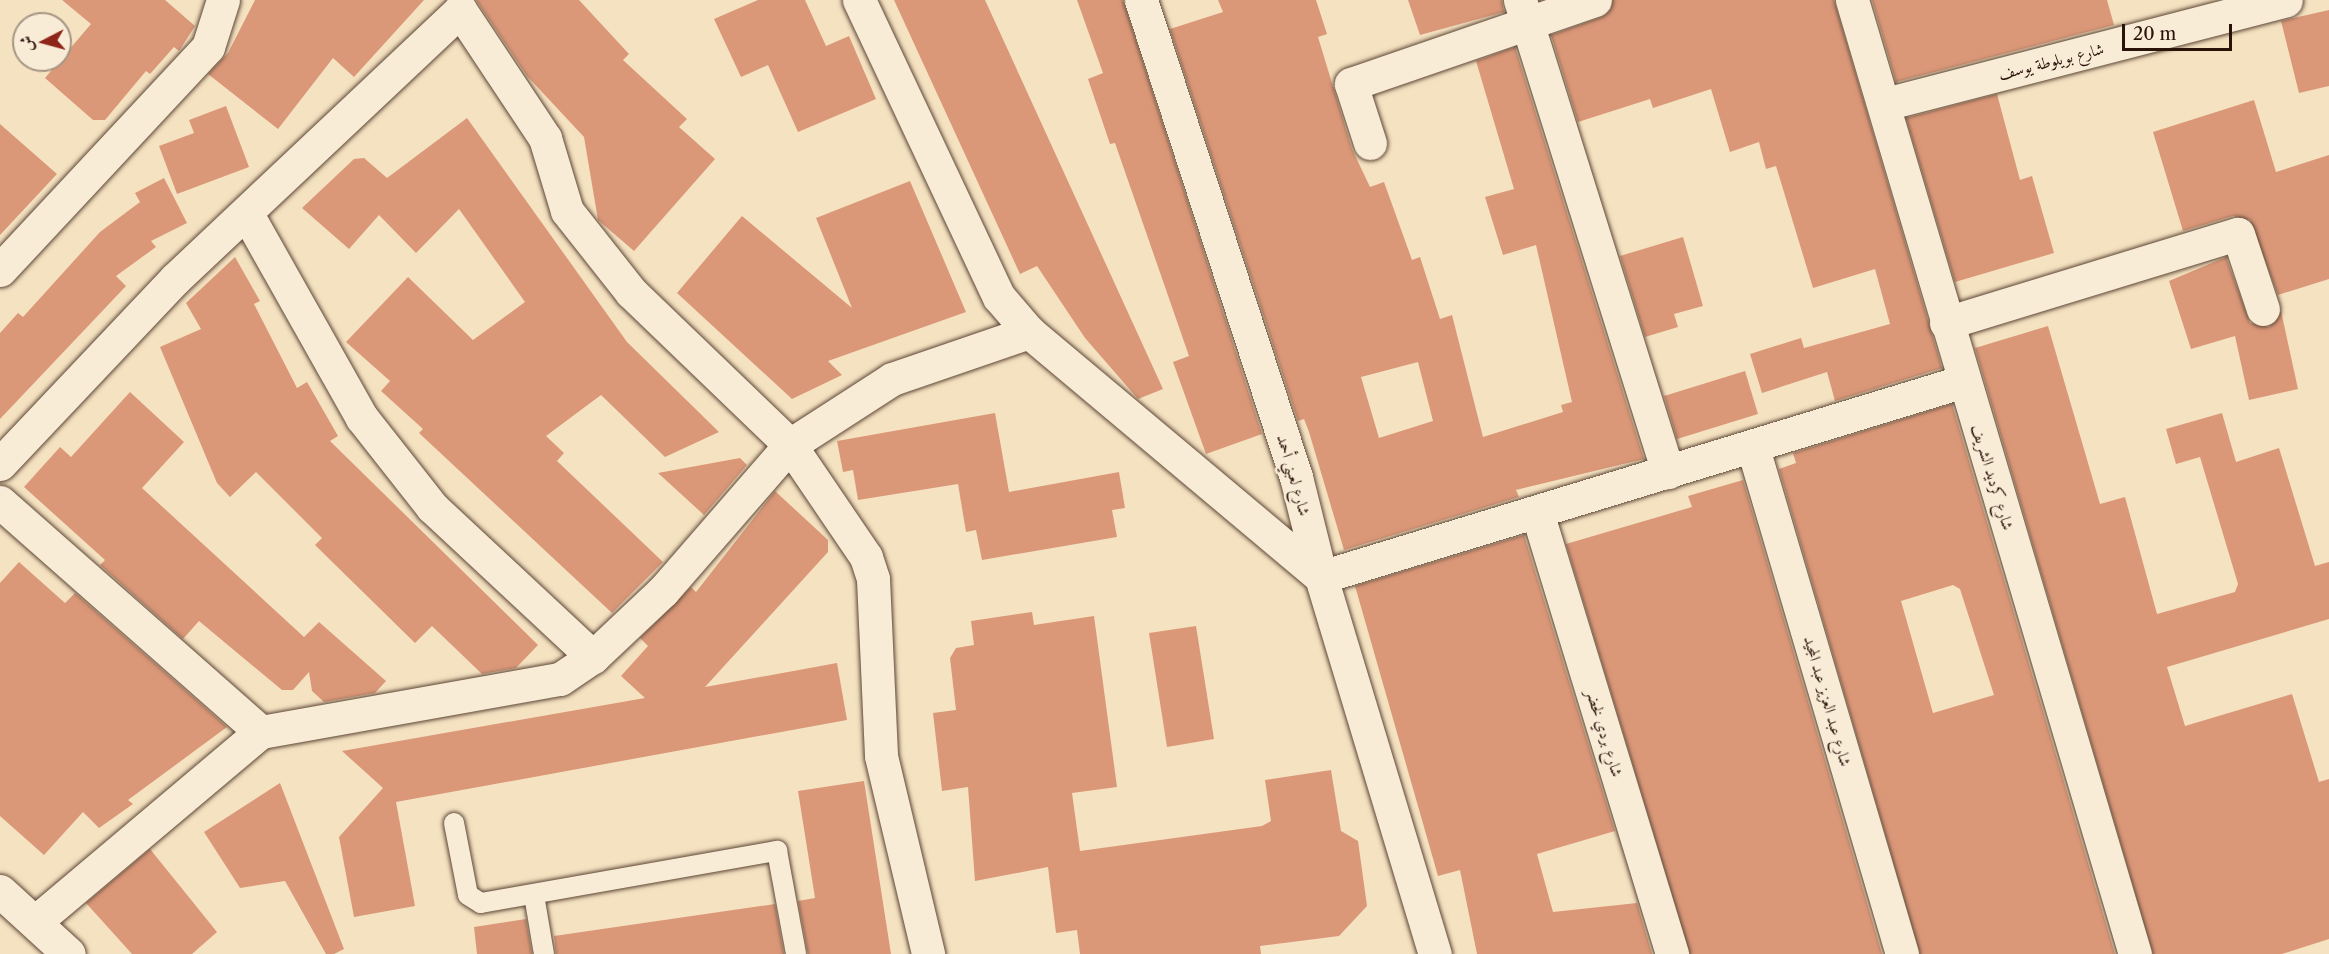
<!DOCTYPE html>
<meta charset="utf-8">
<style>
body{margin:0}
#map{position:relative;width:2329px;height:954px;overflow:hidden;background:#f5e2c1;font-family:"Libre Caslon Text",Amiri,serif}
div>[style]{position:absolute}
.building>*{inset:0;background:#db9879}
.roads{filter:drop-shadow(0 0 2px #5d4636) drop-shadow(0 0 2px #5d4636)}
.service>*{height:20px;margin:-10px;padding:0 10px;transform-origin:10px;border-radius:10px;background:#f8ecd7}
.minor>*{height:33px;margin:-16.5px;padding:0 16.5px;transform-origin:16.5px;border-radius:16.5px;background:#f8ecd7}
.tertiary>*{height:33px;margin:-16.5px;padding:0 16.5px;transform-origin:16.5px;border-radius:16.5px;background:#f8ecd7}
span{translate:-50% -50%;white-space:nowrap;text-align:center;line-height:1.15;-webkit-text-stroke:5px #f8ecd7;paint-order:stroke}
.street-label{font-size:16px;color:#2a1208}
.north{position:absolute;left:12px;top:12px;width:60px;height:60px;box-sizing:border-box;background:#f8ecd7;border:2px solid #a69584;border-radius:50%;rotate:264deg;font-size:16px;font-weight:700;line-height:24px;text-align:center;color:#2a1208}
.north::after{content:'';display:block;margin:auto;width:21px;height:27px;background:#8f2418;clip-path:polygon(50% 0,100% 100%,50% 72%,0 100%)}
.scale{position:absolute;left:2122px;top:24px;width:110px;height:27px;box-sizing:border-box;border:3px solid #2a1208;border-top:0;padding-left:8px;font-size:18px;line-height:21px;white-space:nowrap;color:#2a1208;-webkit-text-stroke:4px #f8ecd7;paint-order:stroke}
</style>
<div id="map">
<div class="building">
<i style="clip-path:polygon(62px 0,165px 0,195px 26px,179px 51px,174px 47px,150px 74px,146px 71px,105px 120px,93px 120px,45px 78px,91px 24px)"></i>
<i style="clip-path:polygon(255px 0,424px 0,354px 77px,333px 58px,278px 129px,208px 74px,228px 53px)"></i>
<i style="clip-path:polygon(476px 0,579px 0,629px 54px,623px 60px,687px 119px,679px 127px,715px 159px,634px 251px,598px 220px,584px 137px,527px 76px)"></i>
<i style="clip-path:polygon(758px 0,805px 0,826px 46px,849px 36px,876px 99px,798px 132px,768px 65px,741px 77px,714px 19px)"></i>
<i style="clip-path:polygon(894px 0,985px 0,1163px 389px,1138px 399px,1085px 338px,1037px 266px,1020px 274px)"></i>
<i style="clip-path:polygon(1077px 0,1123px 0,1262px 434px,1206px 454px,1173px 362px,1189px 356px,1115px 143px,1110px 144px,1088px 79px,1103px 73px)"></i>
<i style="clip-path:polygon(evenodd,1218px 0,1316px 0,1327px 34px,1318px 37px,1352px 149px,1370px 187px,1384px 182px,1412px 260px,1420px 257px,1440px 319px,1452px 315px,1483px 437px,1563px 412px,1561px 405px,1572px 402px,1536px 245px,1503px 255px,1485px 197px,1514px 189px,1476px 61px,1515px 47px,1644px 459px,1516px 490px,1519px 497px,1344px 550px,1309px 432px,1304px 419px,1298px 421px,1170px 29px,1223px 12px,1218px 0,1418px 362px,1433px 421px,1379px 438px,1361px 377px,1418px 362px)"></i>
<i style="clip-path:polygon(1408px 0,1502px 0,1504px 12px,1420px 35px)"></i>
<i style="clip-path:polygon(1613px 0,1834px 0,1942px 368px,1835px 401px,1827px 372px,1762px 393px,1750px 354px,1801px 338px,1804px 348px,1890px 324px,1875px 269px,1813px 288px,1776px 166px,1766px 169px,1759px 142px,1730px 152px,1711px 89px,1653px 108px,1650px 99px,1578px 122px,1551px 35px,1602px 17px)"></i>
<i style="clip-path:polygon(1872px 0,2107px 0,2114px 25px,1896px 82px)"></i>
<i style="clip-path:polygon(2329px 10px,2329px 86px,2299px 93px,2281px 21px)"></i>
<i style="clip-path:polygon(1997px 94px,2020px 180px,2032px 176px,2054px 253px,1955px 282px,1906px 118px)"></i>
<i style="clip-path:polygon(2254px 100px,2276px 172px,2329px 155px,2329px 279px,2278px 295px,2250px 220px,2233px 216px,2183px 231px,2153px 132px)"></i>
<i style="clip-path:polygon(226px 106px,249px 167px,177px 194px,159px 146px,194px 133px,189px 120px)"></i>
<i style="clip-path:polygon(467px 118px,627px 342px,719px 432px,665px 457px,601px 395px,546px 436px,564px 453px,557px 461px,663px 562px,612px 613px,419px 433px,423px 429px,381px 391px,390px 381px,346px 342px,408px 277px,473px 340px,525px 302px,459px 209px,416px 253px,379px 215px,349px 249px,302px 208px,354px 159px,364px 158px,387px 178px)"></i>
<i style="clip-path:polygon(0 124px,57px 174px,0 235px)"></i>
<i style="clip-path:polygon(164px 178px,187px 223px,151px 241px,156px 247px,116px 276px,126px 286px,0 419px,0 333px,18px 313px,23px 317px,100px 232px,140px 202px,135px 193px)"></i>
<i style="clip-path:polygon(910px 181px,966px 312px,828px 361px,842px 375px,792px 399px,677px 293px,742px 216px,852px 308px,816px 218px)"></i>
<i style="clip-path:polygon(1683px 237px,1703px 306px,1674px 314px,1678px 327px,1645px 337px,1620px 256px)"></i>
<i style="clip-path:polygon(235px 257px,260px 301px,254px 304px,297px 388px,307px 382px,338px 436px,330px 441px,538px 645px,516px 668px,482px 674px,432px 626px,415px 643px,315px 545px,322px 538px,256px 472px,230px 497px,217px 483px,160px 347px,201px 329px,186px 303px)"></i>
<i style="clip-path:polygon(2226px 257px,2250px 323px,2269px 327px,2281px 311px,2298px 389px,2249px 400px,2235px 336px,2191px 349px,2169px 281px)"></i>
<i style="clip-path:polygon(2048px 326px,2100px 504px,2125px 497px,2157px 614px,2235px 592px,2238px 584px,2200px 457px,2176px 464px,2166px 429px,2222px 413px,2236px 462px,2279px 448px,2315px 566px,2329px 562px,2329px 619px,2167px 667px,2185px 726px,2292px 694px,2319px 782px,2329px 779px,2329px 939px,2282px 954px,2153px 954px,1975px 348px)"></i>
<i style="clip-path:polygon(1745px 371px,1758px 414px,1677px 439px,1664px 396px)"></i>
<i style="clip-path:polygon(130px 392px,184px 442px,142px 488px,304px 637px,319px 622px,386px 681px,375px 693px,324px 702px,312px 691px,309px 672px,293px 690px,282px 690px,199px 621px,183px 639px,100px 565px,105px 560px,24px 487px,60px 447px,71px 457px)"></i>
<i style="clip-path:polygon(evenodd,1952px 404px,2115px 954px,1920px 954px,1779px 469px,1796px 463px,1793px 453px,1952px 404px,1953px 585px,1960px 589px,1994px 695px,1933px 713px,1901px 601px,1953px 585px)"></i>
<i style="clip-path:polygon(995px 413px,1009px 492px,1119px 472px,1125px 508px,1112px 510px,1117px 537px,982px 560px,976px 530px,966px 532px,958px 484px,858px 500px,853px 470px,843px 472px,837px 441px)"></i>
<i style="clip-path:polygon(740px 458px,747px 465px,704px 515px,658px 473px)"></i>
<i style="clip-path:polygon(1743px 480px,1882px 954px,1690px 954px,1566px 544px,1692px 507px,1688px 496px)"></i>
<i style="clip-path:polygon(775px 491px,828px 540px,828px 552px,705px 687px,837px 663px,847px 720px,396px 802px,415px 906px,354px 917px,339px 837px,383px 788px,342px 751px,645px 698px,621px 676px,648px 646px,640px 638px,691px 587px,696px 592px)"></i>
<i style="clip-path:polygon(1524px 535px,1615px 831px,1537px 854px,1553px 912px,1637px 903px,1652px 954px,1477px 954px,1460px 870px,1438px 876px,1355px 586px)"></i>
<i style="clip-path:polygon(19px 562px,65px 603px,75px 593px,227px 727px,128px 800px,133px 804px,99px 828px,83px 812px,44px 855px,0 816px,0 583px)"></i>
<i style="clip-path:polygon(1032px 612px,1034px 625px,1094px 616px,1117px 787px,1072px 793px,1080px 851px,1262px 826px,1271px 821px,1265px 780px,1331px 770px,1341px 831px,1358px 841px,1367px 906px,1339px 936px,1260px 946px,1261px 954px,1080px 954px,1077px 930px,1056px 933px,1048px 867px,975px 881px,968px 787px,942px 791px,933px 713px,956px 710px,950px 658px,956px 648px,974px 645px,971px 621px)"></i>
<i style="clip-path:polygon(1196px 626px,1214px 739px,1167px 747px,1149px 633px)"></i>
<i style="clip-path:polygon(864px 781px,891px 954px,808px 954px,798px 901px,815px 898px,798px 791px)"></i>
<i style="clip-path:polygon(280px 783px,344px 949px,334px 954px,326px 954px,285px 881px,240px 888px,204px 832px)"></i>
<i style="clip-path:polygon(150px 849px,217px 932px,192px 954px,132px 954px,86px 903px)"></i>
<i style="clip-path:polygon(775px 904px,784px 954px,556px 954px,554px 936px)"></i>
<i style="clip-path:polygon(526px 919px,532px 954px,477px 954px,474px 927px)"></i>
</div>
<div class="roads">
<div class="service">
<i style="left:454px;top:823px;width:73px;rotate:79deg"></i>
<i style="left:468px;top:895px;width:15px;rotate:32deg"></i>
<i style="left:481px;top:903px;width:301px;rotate:-10deg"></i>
<i style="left:777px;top:851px;width:105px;rotate:79.5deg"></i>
<i style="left:534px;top:895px;width:60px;rotate:80.4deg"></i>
</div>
<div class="minor">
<i style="left:859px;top:0;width:328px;rotate:64.8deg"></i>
<i style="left:999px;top:297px;width:46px;rotate:49.4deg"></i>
<i style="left:1029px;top:332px;width:381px;rotate:40deg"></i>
<i style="left:1321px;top:577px;width:672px;rotate:-16.95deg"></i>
<i style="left:1141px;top:0;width:502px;rotate:72deg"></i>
<i style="left:1296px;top:477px;width:103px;rotate:76deg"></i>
<i style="left:1321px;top:577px;width:394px;rotate:73.2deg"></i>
<i style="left:1520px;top:0;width:495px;rotate:72.6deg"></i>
<i style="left:1885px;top:104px;width:414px;rotate:-14.5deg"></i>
<i style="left:1370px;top:143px;width:62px;rotate:-107.9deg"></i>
<i style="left:1351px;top:84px;width:258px;rotate:-19deg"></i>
<i style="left:247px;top:214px;width:234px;rotate:60.6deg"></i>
<i style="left:362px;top:418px;width:113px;rotate:51.8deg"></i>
<i style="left:432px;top:507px;width:220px;rotate:43deg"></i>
<i style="left:0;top:270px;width:305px;rotate:-47deg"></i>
<i style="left:208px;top:47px;width:49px;rotate:-72.3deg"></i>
<i style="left:1946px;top:323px;width:305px;rotate:-17deg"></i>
<i style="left:2238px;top:234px;width:79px;rotate:71.6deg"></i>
<i style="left:1753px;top:448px;width:527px;rotate:73.59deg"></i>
<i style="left:0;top:464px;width:255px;rotate:-46.6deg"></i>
<i style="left:175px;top:279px;width:392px;rotate:-43.3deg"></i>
<i style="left:460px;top:10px;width:154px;rotate:56.4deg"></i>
<i style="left:545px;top:138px;width:76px;rotate:73.2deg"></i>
<i style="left:567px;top:211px;width:103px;rotate:51.7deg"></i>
<i style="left:631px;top:292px;width:221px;rotate:43.9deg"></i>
<i style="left:790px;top:445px;width:135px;rotate:55.8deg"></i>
<i style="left:866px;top:557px;width:23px;rotate:72deg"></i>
<i style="left:873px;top:579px;width:177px;rotate:87.4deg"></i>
<i style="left:881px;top:756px;width:204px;rotate:76.6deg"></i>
<i style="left:0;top:502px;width:348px;rotate:41.4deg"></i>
<i style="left:1537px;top:512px;width:462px;rotate:73deg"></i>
<i style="left:0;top:891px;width:93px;rotate:42.4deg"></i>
<i style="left:35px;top:922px;width:295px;rotate:-40.1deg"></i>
<i style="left:261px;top:732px;width:304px;rotate:-10.1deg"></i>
<i style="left:560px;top:679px;width:40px;rotate:-34deg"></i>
<i style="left:593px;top:657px;width:96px;rotate:-43.3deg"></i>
<i style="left:663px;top:591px;width:194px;rotate:-49deg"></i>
<i style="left:790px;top:445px;width:121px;rotate:-32.9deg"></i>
<i style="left:892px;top:379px;width:145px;rotate:-18.9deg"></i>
</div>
<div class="tertiary">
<i style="left:1852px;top:0;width:995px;rotate:73.48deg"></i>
</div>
</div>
<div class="street-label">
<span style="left:2051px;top:61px;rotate:-14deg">شارع بويلوطة يوسف</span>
<span style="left:1294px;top:475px;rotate:74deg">شارع لعبني أحمد</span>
<span style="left:1993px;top:477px;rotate:73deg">شارع كرديد الشريف</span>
<span style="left:1828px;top:701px;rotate:74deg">شارع عبد العزيز عبد المجيد</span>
<span style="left:1605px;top:733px;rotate:73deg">شارع بردي لخضر</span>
</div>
<div class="north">ش</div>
<div class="scale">20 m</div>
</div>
